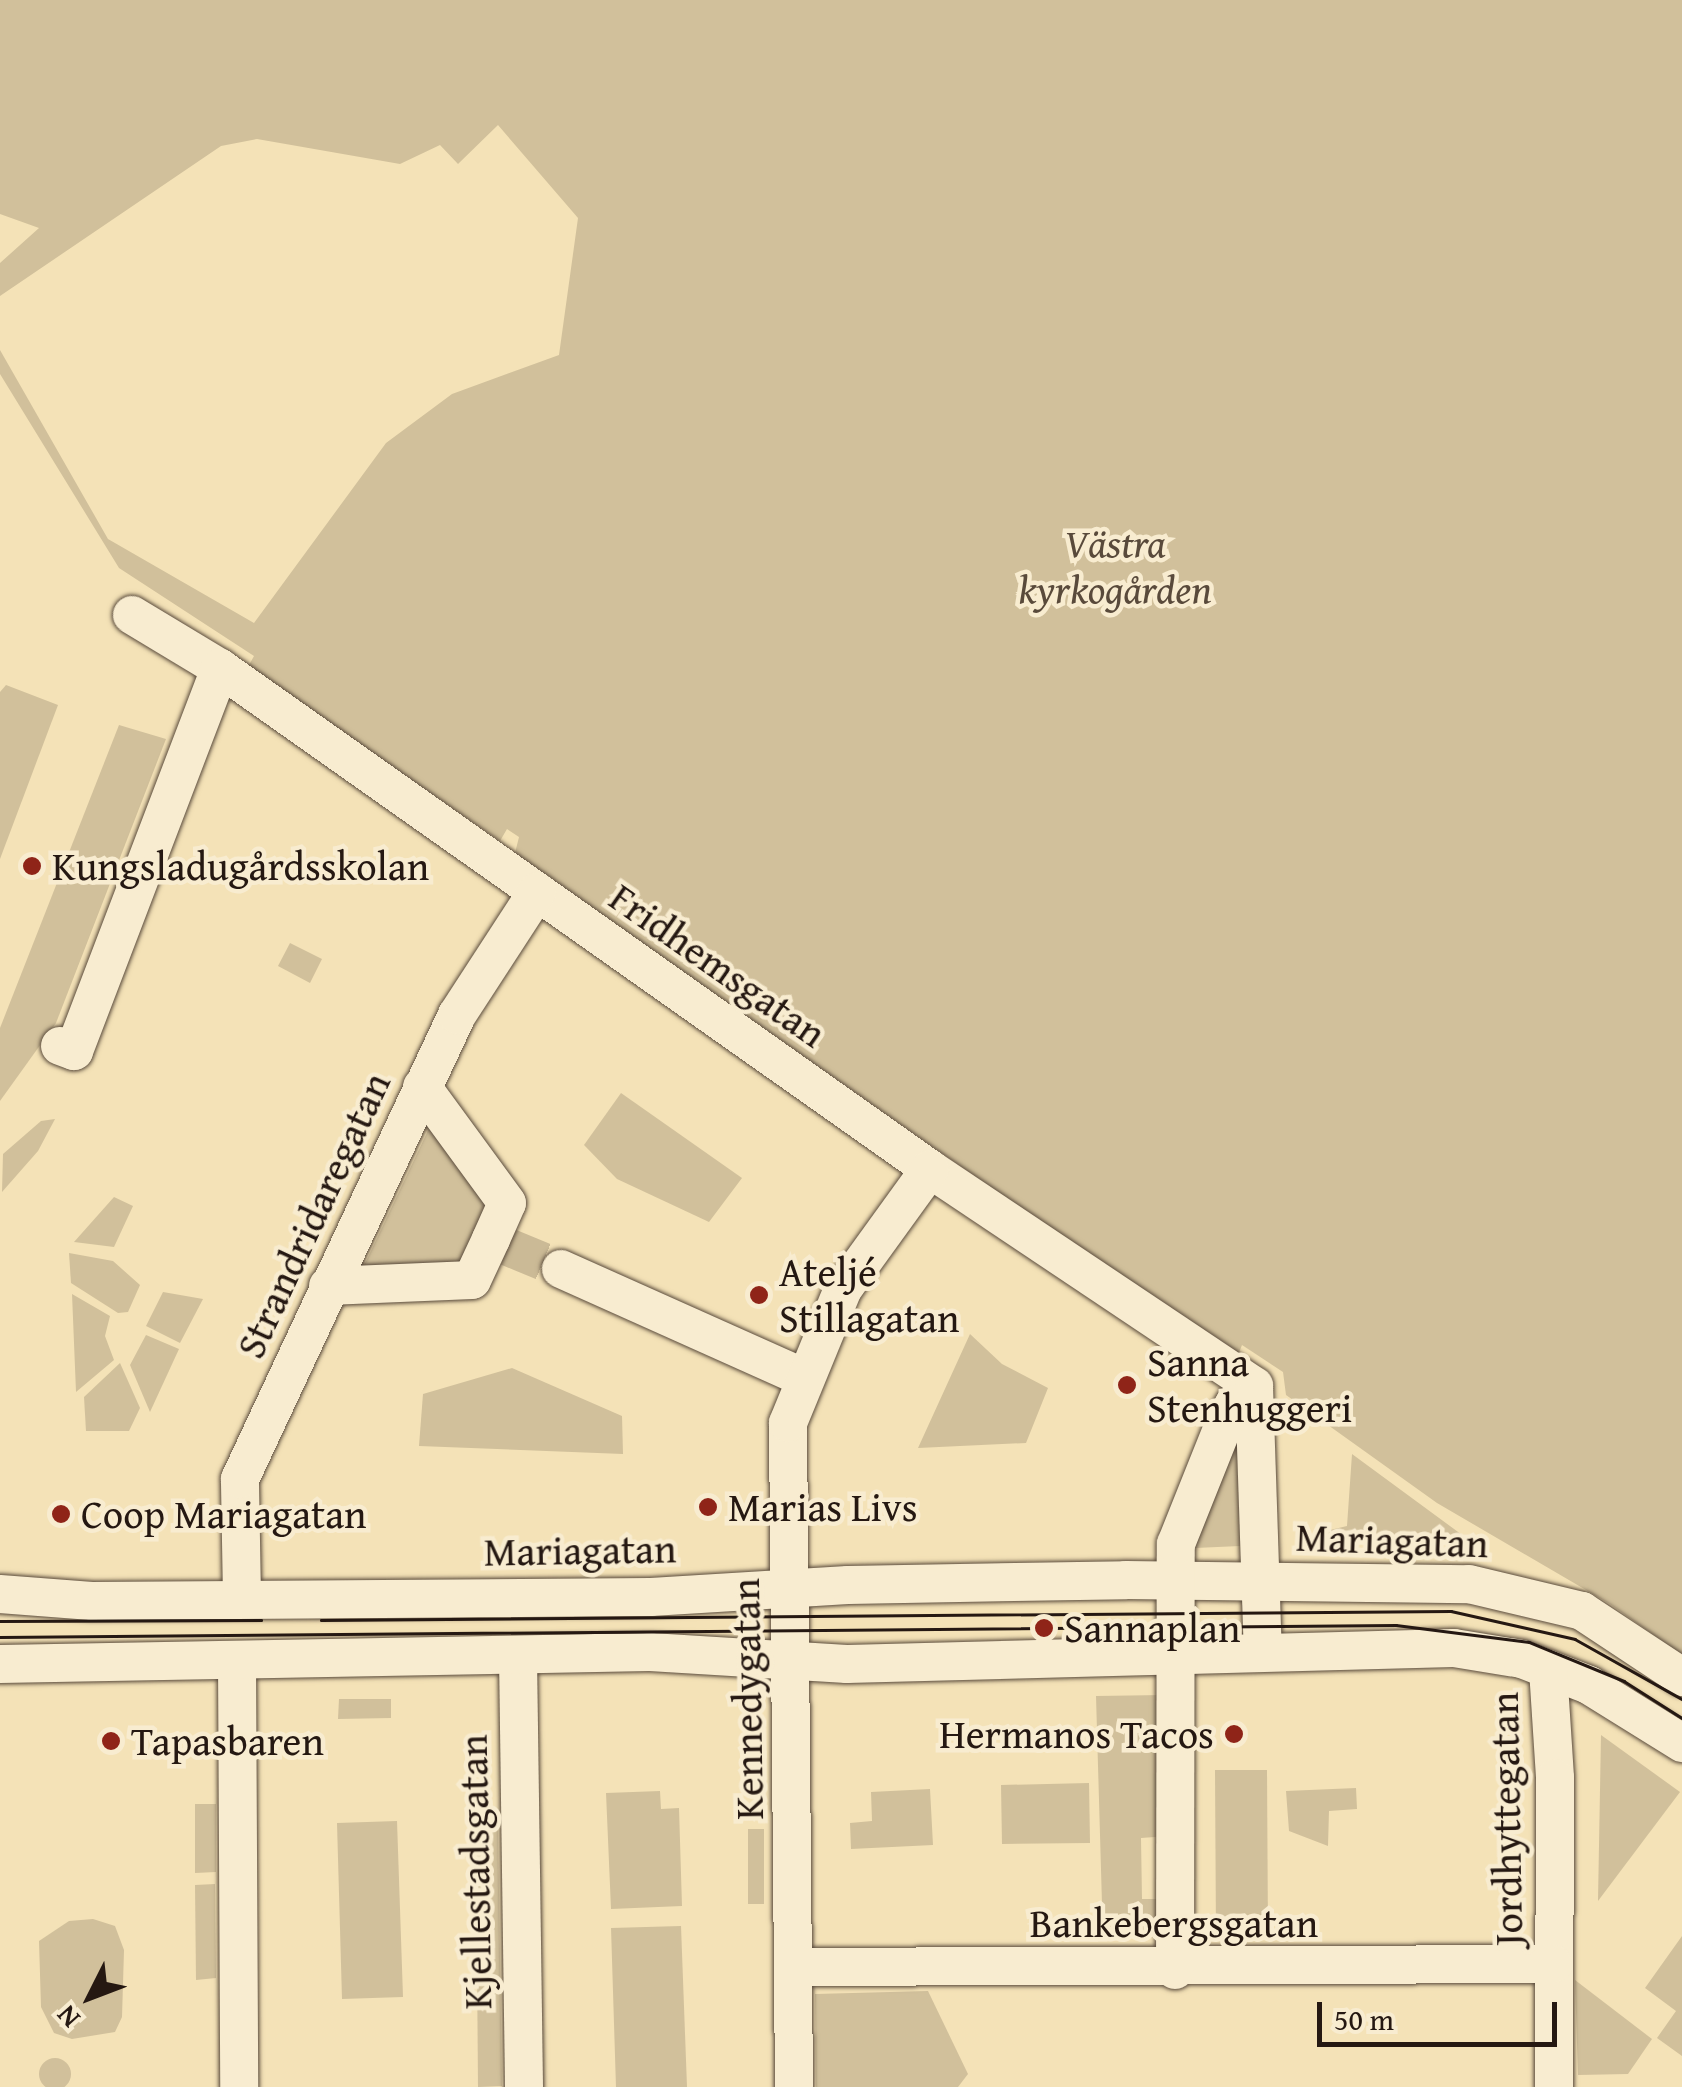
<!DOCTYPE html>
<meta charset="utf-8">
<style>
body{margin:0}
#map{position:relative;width:1682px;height:2087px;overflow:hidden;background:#f4e2b7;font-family:"Gentium Book Plus",serif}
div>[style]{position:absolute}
.green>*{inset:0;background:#d1c09b}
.round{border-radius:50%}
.minor-tunnel>*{height:38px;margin-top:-19px;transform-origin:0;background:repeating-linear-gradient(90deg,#cbba96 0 38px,transparent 0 57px)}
.roads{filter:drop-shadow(0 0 2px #594a3b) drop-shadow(0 0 2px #594a3b)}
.minor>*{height:38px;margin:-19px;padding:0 19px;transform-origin:19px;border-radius:19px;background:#f8ecd0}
.tram>*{height:2.5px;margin:-1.25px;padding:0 1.25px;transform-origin:1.25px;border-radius:1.25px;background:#251812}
.dots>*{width:28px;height:28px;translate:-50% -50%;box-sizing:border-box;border:5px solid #f8ecd0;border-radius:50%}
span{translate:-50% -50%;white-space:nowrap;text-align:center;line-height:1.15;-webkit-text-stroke:9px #f8ecd0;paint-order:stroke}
.park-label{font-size:40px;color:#594a3b;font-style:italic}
.poi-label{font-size:40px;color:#251812}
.left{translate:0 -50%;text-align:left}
.right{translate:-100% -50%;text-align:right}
.street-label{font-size:40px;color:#251812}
.north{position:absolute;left:40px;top:1947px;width:100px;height:100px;-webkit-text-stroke:8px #f8ecd0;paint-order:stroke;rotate:228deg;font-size:28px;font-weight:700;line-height:40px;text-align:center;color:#251812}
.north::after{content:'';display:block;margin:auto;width:35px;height:45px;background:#251812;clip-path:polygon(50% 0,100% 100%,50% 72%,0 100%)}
.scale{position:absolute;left:1317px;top:2002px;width:240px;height:45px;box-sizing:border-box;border:5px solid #251812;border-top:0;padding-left:12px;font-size:30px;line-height:35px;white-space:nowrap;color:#251812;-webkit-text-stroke:8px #f8ecd0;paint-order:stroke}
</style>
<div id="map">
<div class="green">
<i style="clip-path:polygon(0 0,1682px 0,1682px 1655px,1610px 1604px,1437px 1503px,1286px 1395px,1283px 1372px,1242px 1345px,1236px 1360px,515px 853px,519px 837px,507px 829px,500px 841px,248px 667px,254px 656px,119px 568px,0 374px,0 350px,108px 539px,254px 623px,386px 443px,452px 394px,559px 355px,578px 218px,498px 125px,458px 164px,440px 145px,400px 164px,257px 139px,221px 146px,0 296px,0 263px,39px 228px,0 214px)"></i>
<i style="clip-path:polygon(6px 685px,58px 705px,0 859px,0 692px)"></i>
<i style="clip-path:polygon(119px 725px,166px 739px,56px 1023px,0 1101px,0 1028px)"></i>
<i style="clip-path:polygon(290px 943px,322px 959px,310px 983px,278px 966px)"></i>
<i style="clip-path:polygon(621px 1093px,742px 1178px,709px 1222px,617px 1179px,584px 1145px)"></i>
<i style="clip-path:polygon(55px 1119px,38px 1151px,2px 1192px,3px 1154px,41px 1121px)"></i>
<i style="clip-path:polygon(433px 1120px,490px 1201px,458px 1265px,361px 1272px)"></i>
<i style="clip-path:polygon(114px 1197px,133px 1206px,114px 1247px,74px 1242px)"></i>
<i style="clip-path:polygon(69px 1253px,113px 1261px,140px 1285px,128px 1312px,118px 1313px,71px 1283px)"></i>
<i style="clip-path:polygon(163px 1292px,203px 1299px,180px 1343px,146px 1326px)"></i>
<i style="clip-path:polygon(72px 1294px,110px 1316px,105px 1336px,114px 1360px,76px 1392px)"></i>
<i style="clip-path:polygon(970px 1334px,1002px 1364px,1048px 1388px,1026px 1443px,918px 1448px)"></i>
<i style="clip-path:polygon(146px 1335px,179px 1349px,150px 1412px,130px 1365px)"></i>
<i style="clip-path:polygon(120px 1363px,140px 1408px,129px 1431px,86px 1431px,84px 1397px)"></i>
<i style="clip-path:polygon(512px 1368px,622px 1416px,623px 1454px,419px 1446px,423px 1394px)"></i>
<i style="clip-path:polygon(1226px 1435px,1242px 1435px,1240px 1546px,1195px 1548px)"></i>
<i style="clip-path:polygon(1352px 1454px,1469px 1540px,1310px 1545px,1309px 1535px,1347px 1526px)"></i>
<i style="clip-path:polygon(1163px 1695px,1169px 1836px,1141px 1838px,1142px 1899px,1167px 1899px,1165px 1937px,1103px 1939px,1096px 1696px)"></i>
<i style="clip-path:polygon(339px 1699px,391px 1699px,391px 1718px,338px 1719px)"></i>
<i style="clip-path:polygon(1601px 1735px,1680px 1792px,1598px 1901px)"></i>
<i style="clip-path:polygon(1215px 1770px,1267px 1770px,1268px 1938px,1216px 1938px)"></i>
<i style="clip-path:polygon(1089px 1783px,1090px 1843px,1002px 1844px,1001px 1785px)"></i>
<i style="clip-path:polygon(1356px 1788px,1357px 1809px,1329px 1811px,1328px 1846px,1289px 1831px,1286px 1791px)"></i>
<i style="clip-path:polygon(930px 1789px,933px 1845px,851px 1849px,850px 1823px,872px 1821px,871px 1792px)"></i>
<i style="clip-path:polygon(660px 1791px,661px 1809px,679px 1808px,682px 1906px,611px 1909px,606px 1793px)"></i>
<i style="clip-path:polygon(195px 1804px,216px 1804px,216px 1872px,195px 1873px)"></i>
<i style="clip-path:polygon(397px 1821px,403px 1997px,342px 1999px,337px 1823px)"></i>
<i style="clip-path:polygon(498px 1828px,502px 2086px,478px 2087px,476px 1830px)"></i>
<i style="clip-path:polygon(748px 1829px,764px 1829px,764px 1904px,748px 1904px)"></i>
<i style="clip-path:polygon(215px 1884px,216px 1978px,196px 1980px,195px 1885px)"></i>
<i style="clip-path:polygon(93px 1919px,115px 1926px,124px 1950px,122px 2017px,115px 2032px,72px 2039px,54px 2033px,41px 2007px,39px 1941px,69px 1921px)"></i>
<i style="clip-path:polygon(681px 1926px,687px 2087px,616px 2087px,611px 1928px)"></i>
<i style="clip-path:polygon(1682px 1936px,1682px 2056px,1657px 2038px,1676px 2011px,1645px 1988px)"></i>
<i style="clip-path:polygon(1575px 1980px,1652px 2039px,1628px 2074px,1578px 2075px)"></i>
<i style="clip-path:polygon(928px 1991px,968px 2074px,958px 2087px,816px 2087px,815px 1994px)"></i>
<i class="round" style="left:39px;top:2058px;width:32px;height:32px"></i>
</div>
<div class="minor-tunnel">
<i style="left:508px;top:1247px;width:57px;rotate:22.5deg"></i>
</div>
<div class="roads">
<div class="minor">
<i style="left:132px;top:615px;width:103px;rotate:31.1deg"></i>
<i style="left:220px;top:668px;width:869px;rotate:35.21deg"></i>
<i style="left:930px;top:1169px;width:390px;rotate:33.8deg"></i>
<i style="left:1254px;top:1386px;width:266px;rotate:88.1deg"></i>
<i style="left:60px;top:1046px;width:15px;rotate:20deg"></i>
<i style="left:74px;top:1051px;width:410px;rotate:-69.1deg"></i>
<i style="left:561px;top:1269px;width:264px;rotate:24.1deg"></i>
<i style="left:328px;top:1286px;width:144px;rotate:-2.4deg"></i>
<i style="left:472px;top:1280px;width:45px;rotate:-65.1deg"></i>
<i style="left:491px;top:1239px;width:39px;rotate:-66deg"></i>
<i style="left:507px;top:1203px;width:144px;rotate:-126.2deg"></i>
<i style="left:0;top:1594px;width:92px;rotate:4.4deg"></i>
<i style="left:92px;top:1601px;width:559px;rotate:-0.41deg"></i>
<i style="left:651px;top:1597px;width:197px;rotate:-3.5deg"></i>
<i style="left:848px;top:1585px;width:278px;rotate:-1deg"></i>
<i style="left:1126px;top:1580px;width:343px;rotate:0.7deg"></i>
<i style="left:1469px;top:1584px;width:116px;rotate:13.4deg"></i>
<i style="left:1582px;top:1611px;width:120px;rotate:33.4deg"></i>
<i style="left:242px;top:1598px;width:119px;rotate:-91deg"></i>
<i style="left:240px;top:1479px;width:512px;rotate:-64.94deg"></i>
<i style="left:457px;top:1015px;width:147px;rotate:-57deg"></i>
<i style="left:518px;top:1656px;width:431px;rotate:89.2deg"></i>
<i style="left:237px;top:1660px;width:427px;rotate:89.7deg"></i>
<i style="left:0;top:1664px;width:650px;rotate:-1.06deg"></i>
<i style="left:650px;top:1652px;width:197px;rotate:3.5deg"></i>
<i style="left:847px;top:1664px;width:607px;rotate:-1.51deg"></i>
<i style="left:1454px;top:1648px;width:69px;rotate:9.2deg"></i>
<i style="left:1522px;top:1659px;width:72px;rotate:21.2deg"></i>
<i style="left:1589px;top:1685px;width:110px;rotate:31.9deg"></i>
<i style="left:1548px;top:1669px;width:109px;rotate:86.3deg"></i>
<i style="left:1555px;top:1778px;width:309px;rotate:90.2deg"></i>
<i style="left:795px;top:1967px;width:758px;rotate:-0.23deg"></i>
<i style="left:1175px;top:1970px;width:426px;rotate:-89.9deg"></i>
<i style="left:1176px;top:1544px;width:140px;rotate:-68.2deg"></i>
<i style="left:1228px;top:1414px;width:12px;rotate:-59deg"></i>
<i style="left:1234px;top:1404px;width:20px;rotate:6deg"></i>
<i style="left:794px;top:2087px;width:664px;rotate:-90.52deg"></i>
<i style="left:788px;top:1423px;width:145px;rotate:-67.7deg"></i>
<i style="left:843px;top:1289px;width:148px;rotate:-54.1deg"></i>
</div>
</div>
<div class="tram">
<i style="left:321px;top:1620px;width:1130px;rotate:-0.46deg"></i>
<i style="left:1451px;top:1611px;width:127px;rotate:12.7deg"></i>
<i style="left:1575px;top:1639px;width:123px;rotate:29.3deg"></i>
<i style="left:0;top:1621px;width:261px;rotate:-0.2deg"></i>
<i style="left:0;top:1637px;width:1396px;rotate:-0.49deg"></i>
<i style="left:1396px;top:1625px;width:134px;rotate:7.3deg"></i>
<i style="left:1529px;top:1642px;width:103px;rotate:22.3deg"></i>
<i style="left:1624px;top:1681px;width:69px;rotate:32.5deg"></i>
</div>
<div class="dots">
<i style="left:32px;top:866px;background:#8f2418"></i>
<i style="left:759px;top:1295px;background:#8f2418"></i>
<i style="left:1127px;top:1385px;background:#8f2418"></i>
<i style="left:708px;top:1507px;background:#8f2418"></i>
<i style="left:61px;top:1514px;background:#8f2418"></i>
<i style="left:1044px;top:1628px;background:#8f2418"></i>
<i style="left:1234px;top:1734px;background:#8f2418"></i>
<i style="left:111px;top:1741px;background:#8f2418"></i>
</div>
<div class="park-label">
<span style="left:1115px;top:566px">Västra<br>kyrkogården</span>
</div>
<div class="poi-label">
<span class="left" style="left:52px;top:866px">Kungsladugårdsskolan</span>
<span class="left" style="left:779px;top:1295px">Ateljé<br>Stillagatan</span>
<span class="left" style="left:1147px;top:1385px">Sanna<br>Stenhuggeri</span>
<span class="left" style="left:728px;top:1507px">Marias Livs</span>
<span class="left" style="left:81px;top:1514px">Coop Mariagatan</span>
<span class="left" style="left:1064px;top:1628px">Sannaplan</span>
<span class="right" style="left:1214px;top:1734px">Hermanos Tacos</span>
<span class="left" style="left:131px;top:1741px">Tapasbaren</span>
</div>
<div class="street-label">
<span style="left:718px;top:965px;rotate:35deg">Fridhemsgatan</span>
<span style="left:313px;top:1215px;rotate:-65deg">Strandridaregatan</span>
<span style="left:1392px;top:1540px;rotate:2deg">Mariagatan</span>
<span style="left:580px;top:1550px;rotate:-1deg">Mariagatan</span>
<span style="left:747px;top:1699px;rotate:-91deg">Kennedygatan</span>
<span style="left:1506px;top:1819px;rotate:-91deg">Jordhyttegatan</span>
<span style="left:475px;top:1872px;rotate:-91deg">Kjellestadsgatan</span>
<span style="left:1174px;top:1923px">Bankebergsgatan</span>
</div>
<div class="north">N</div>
<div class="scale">50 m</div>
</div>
